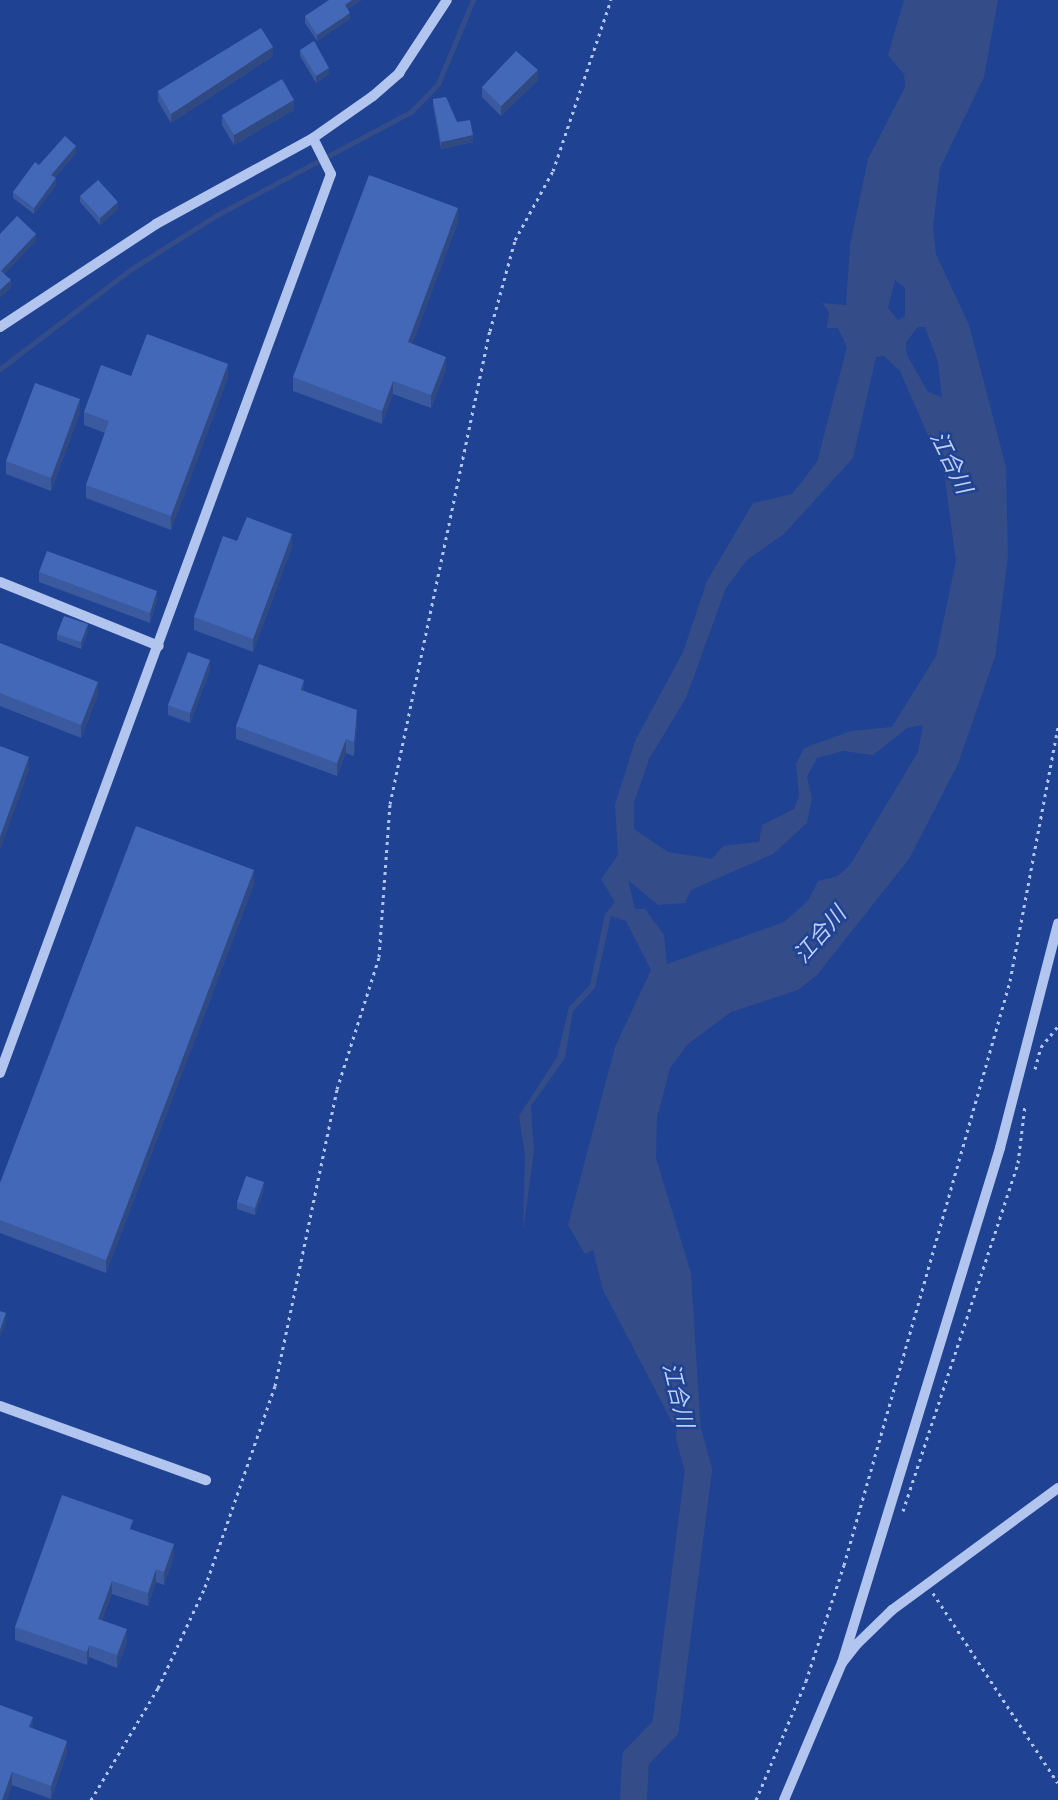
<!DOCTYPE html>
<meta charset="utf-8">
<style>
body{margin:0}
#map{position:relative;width:1058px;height:1800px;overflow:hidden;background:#204293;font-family:"Exo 2","Noto Sans JP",sans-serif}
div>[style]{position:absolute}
.water>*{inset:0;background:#344d89}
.stream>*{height:4.5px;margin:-2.25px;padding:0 2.25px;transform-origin:2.25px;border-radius:2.25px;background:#344d89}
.river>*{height:27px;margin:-13.5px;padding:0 13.5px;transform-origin:13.5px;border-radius:13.5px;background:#344d89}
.path>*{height:3px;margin-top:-1.5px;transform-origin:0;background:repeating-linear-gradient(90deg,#b2c5ee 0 3px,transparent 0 7.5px)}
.minor>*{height:10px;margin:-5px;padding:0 5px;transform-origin:5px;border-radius:5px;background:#b2c5ee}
.wall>*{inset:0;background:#3a599e}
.shaded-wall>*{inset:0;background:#304981}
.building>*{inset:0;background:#4468b8}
span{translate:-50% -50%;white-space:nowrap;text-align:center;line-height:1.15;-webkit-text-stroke:5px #204293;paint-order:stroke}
.water-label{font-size:22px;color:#becff4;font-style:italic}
</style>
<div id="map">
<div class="water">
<i style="clip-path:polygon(evenodd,904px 0,998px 0,984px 77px,940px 168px,933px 227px,936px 254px,969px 325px,1006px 467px,1008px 557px,995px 657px,958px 764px,909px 859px,817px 975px,798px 990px,731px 1012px,688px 1044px,670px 1068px,657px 1118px,656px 1158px,691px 1273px,704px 1483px,603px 1290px,593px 1250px,585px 1254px,568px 1225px,615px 1047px,651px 970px,626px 921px,611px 916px,595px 988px,573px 1011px,565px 1058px,531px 1106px,534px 1152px,523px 1231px,525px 1155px,519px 1116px,557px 1057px,569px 1007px,590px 985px,605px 914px,615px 902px,601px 879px,618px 855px,615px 805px,635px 741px,683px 652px,707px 581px,753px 503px,792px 494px,817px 462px,847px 347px,838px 328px,827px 328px,829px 312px,822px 303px,846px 305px,850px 245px,868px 159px,905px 87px,904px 74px,888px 55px,904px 0,895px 280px,905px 288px,905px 316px,898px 320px,888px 308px,895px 280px,904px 0,918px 327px,925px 327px,938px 362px,942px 397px,928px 392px,907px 355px,906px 342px,918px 327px,904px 0,884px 356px,900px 371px,944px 472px,956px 561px,936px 656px,892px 727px,851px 731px,804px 748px,796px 764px,799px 795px,794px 809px,762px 825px,759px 842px,723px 846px,712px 859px,668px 852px,634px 829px,634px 803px,649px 759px,686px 698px,726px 588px,747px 560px,784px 534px,853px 458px,876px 357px,884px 356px,904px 0,923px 725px,918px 752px,850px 865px,838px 876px,818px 881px,808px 901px,784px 922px,667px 964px,664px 935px,645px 909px,635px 909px,628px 880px,658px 905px,685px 903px,691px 890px,773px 854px,807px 823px,812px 798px,807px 777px,817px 758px,843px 751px,873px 755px,907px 728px,923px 725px)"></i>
</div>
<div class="stream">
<i style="left:0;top:369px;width:163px;rotate:-37.3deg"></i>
<i style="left:130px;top:270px;width:103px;rotate:-32.3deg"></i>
<i style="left:217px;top:215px;width:220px;rotate:-28deg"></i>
<i style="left:411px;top:112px;width:39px;rotate:-46deg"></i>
<i style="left:438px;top:84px;width:91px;rotate:-67.4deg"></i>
</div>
<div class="river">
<i style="left:633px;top:1800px;width:42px;rotate:-87.3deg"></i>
<i style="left:635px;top:1758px;width:43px;rotate:-45.9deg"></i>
<i style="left:665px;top:1727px;width:259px;rotate:-82.7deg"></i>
<i style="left:698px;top:1470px;width:35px;rotate:-105deg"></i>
</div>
<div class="path">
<i style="left:1035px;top:1069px;width:23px;rotate:-75deg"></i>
<i style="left:1041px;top:1047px;width:27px;rotate:-51deg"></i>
<i style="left:903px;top:1511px;width:367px;rotate:-71.7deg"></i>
<i style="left:1018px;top:1163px;width:58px;rotate:-83.1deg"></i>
<i style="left:933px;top:1593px;width:227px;rotate:56.7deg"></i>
<i style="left:91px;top:1800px;width:131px;rotate:-59.1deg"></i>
<i style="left:158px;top:1688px;width:111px;rotate:-65deg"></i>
<i style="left:205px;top:1587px;width:213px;rotate:-70.8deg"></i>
<i style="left:275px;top:1386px;width:303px;rotate:-78.2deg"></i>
<i style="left:337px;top:1089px;width:139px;rotate:-72.3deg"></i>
<i style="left:379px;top:957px;width:153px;rotate:-85.9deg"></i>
<i style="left:390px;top:804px;width:483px;rotate:-78.1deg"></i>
<i style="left:490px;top:331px;width:94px;rotate:-74.6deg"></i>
<i style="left:515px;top:240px;width:79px;rotate:-61.2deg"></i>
<i style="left:553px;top:171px;width:181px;rotate:-71.3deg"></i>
<i style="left:756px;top:1800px;width:129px;rotate:-67.2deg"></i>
<i style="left:806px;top:1681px;width:122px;rotate:-71.9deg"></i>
<i style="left:844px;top:1565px;width:607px;rotate:-74.13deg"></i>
<i style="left:1010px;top:981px;width:258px;rotate:-79.3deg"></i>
</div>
<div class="minor">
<i style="left:0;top:327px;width:187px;rotate:-33.4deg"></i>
<i style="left:156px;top:224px;width:179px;rotate:-28.7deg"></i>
<i style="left:313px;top:138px;width:73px;rotate:-35deg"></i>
<i style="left:373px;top:96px;width:35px;rotate:-41deg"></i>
<i style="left:399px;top:73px;width:87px;rotate:-56.7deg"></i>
<i style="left:0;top:582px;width:171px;rotate:21.9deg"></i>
<i style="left:0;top:1073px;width:958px;rotate:-69.79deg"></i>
<i style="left:331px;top:174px;width:40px;rotate:-116.6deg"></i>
<i style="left:0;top:1406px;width:219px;rotate:19.8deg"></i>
<i style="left:842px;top:1663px;width:539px;rotate:-72.94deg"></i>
<i style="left:1000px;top:1148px;width:232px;rotate:-75.5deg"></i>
<i style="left:784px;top:1800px;width:149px;rotate:-67.1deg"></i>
<i style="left:842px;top:1663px;width:24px;rotate:-52deg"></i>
<i style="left:857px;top:1644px;width:49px;rotate:-44.2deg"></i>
<i style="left:892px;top:1610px;width:206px;rotate:-36.3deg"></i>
</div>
<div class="wall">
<i style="clip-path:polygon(362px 0,348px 9px,350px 19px,317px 41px,305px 23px,305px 16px)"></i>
<i style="clip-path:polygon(300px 50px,329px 74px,316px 83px,300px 56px)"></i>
<i style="clip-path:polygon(273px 56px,171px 123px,158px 101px,158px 91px)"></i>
<i style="clip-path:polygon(538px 80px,501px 116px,482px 97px,482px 87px)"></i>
<i style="clip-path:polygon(433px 99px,457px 122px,473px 142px,441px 149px,433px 105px)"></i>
<i style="clip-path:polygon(294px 110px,234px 145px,222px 125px,222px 115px)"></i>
<i style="clip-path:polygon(76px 153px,55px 177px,56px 185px,34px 214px,13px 198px,13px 192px)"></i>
<i style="clip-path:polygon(80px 196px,118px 209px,100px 225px,80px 202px)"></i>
<i style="clip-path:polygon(458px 222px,412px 344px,446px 370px,431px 408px,393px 394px,382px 424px,293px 391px,293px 377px)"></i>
<i style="clip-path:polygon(131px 376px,228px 377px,171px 530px,86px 498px,86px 485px,105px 433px,84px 425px,84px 412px)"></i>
<i style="clip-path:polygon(80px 412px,51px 491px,6px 474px,6px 461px)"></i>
<i style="clip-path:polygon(237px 541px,292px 547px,253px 652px,194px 630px,194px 617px)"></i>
<i style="clip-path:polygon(39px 572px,157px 601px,150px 623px,39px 582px)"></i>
<i style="clip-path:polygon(88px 631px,81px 649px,57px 640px,57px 634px)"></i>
<i style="clip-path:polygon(0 643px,98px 695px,81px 738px,0 706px)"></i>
<i style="clip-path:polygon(210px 670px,190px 723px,168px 715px,168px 705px)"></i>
<i style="clip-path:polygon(304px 691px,357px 724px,354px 756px,346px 753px,337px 776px,236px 739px,236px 726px)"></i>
<i style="clip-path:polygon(254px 884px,106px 1273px,0 1233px,0 1183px)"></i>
<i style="clip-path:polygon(264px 1189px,255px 1215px,237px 1209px,237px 1202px)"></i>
<i style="clip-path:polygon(133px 1530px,174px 1556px,164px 1585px,156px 1582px,148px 1606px,112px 1594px,102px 1620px,127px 1642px,117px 1668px,89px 1657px,87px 1665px,15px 1640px,15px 1627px)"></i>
<i style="clip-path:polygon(33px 1728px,67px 1753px,51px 1799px,12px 1785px,7px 1800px,0 1800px)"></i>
</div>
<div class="shaded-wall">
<i style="clip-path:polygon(352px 0,362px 0,345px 11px,345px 5px)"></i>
<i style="clip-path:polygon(350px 13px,350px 19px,317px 41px,317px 35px)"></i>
<i style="clip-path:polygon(273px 47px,273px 56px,171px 123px,171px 114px)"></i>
<i style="clip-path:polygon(329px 68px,329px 74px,316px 83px,316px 76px)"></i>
<i style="clip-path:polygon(538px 70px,538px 80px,501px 116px,501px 106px)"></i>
<i style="clip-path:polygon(294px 100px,294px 110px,234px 145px,234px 135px)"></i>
<i style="clip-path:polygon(473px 135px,473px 142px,441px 149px,441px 142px)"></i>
<i style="clip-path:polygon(76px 146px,76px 153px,51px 181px,51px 175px)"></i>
<i style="clip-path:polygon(56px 178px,56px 185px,34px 214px,34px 208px)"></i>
<i style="clip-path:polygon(118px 202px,118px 209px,100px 225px,100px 218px)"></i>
<i style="clip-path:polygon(458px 208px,458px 222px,408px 356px,408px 342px)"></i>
<i style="clip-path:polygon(36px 234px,36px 241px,1px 278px,1px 271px)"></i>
<i style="clip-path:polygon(11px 280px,11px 288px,0 298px,0 290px)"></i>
<i style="clip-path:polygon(446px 357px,446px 370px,431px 408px,431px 395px)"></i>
<i style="clip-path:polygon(228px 364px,228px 377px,171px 530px,171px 516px)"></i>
<i style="clip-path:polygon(393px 381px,393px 394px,382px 424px,382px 411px)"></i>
<i style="clip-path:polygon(80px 399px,80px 412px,51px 491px,51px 478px)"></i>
<i style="clip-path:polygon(292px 534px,292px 547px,253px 652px,253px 639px)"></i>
<i style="clip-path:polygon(157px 591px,157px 601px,150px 623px,150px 613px)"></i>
<i style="clip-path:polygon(88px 624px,88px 631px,81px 649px,81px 642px)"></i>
<i style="clip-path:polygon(210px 660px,210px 670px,190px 723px,190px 713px)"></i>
<i style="clip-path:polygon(304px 680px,304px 694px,301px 690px)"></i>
<i style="clip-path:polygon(98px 682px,98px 695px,81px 738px,81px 725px)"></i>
<i style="clip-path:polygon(357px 710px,357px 724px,354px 756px,354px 742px)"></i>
<i style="clip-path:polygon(346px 739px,346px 753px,337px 776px,337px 763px)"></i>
<i style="clip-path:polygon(29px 757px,29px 770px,0 851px,0 837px)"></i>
<i style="clip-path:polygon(254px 870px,254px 884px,106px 1273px,106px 1260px)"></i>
<i style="clip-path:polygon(264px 1182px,264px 1189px,255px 1215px,255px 1208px)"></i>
<i style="clip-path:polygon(6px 1313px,6px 1322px,0 1339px,0 1330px)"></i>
<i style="clip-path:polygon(174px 1544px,174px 1556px,164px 1585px,164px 1572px)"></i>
<i style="clip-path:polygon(156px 1569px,156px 1582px,148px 1606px,148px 1593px)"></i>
<i style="clip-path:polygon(112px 1581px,112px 1594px,98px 1631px,98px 1619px)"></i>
<i style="clip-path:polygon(127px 1629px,127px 1642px,117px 1668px,117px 1655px)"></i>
<i style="clip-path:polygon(89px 1645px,89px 1657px,87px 1665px,87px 1652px)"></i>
<i style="clip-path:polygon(33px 1717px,33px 1730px,29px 1727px)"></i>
<i style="clip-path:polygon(67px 1741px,67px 1753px,51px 1799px,51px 1786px)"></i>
<i style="clip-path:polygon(12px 1772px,12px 1785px,7px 1800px,2px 1800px)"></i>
</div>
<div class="building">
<i style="clip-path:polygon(329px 0,352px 0,345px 5px,350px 13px,317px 35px,305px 16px)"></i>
<i style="clip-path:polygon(261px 28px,273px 47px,171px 114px,158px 91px)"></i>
<i style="clip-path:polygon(314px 41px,329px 68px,316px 76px,300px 50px)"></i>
<i style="clip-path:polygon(516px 51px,538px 70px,501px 106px,482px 87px)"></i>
<i style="clip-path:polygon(282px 79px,294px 100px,234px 135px,222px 115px)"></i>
<i style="clip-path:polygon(446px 97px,457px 122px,470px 120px,473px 135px,441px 142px,433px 99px)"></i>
<i style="clip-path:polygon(65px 136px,76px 146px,51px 175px,56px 178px,34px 208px,13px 192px,35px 162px,39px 165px)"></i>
<i style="clip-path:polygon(369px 175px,458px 208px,408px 342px,446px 357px,431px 395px,393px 381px,382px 411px,293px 377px)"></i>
<i style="clip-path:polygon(98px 180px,118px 202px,100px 218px,80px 196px)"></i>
<i style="clip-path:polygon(17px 216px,36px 234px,1px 271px,11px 280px,0 290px,0 234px)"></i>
<i style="clip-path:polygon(147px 334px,228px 364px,171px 516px,86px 485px,109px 421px,84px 412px,101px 365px,131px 376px)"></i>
<i style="clip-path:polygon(35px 383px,80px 399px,51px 478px,6px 461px)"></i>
<i style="clip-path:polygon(247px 517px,292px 534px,253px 639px,194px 617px,223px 536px,237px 541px)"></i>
<i style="clip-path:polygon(47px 551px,157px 591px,150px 613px,39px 572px)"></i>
<i style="clip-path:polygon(64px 616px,88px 624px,81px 642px,57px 634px)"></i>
<i style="clip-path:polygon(0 643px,98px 682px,81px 725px,0 693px)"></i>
<i style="clip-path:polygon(188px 652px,210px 660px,190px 713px,168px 705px)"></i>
<i style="clip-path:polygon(259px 664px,304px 680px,301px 690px,357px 710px,354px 742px,346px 739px,337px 763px,236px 726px)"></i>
<i style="clip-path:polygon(0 746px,29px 757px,0 837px)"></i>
<i style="clip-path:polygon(136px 826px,254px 870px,106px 1260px,0 1220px,0 1183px)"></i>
<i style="clip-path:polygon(246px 1176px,264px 1182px,255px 1208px,237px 1202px)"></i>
<i style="clip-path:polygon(0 1311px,6px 1313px,0 1330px)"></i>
<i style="clip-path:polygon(62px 1495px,133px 1520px,130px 1529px,174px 1544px,164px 1572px,156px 1569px,148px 1593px,112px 1581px,98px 1619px,127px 1629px,117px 1655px,89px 1645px,87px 1652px,15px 1627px)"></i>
<i style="clip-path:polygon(0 1705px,33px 1717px,29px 1727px,67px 1741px,51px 1786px,12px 1772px,2px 1800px,0 1800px)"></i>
</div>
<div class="water-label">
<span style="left:952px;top:462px;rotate:64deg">江合川</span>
<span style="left:819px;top:934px;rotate:-49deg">江合川</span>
<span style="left:679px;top:1395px;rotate:76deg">江合川</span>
</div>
</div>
